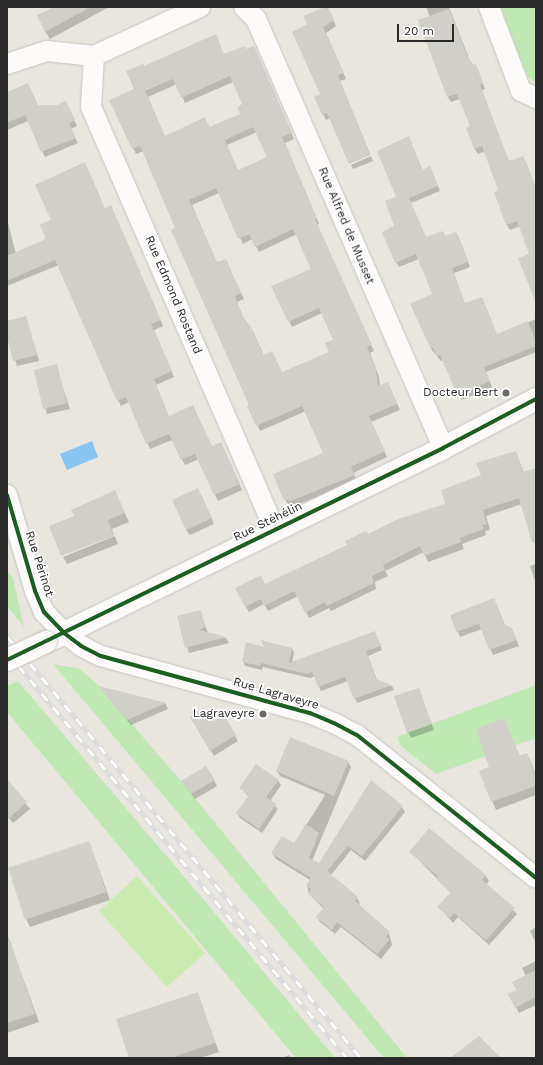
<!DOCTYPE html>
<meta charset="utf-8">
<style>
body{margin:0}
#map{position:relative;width:543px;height:1065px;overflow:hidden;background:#e8e6de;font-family:"Work Sans",sans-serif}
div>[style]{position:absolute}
.green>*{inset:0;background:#bfe8b3}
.pitch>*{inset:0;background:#cbecb0}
.water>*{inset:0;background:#8ac4f1}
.shadow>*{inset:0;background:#0003}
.building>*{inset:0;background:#d1cfc9}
.roads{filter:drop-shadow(0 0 1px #c5c4c4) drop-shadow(0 0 1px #c5c4c4)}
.street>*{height:20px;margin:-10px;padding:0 10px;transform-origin:10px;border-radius:10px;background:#fcfbfa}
.secondary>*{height:22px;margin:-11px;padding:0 11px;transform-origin:11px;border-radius:11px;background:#fcfbfa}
.rail>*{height:4.5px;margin-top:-2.25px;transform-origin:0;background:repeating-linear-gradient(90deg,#fff 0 9px,#dcdcde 0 18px);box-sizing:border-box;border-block:1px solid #dcdcde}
.bridges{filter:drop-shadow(0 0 1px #c5c4c4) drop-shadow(0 0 1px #c5c4c4)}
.secondary-bridge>*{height:22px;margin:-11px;padding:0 11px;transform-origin:11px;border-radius:11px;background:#fcfbfa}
.cycleway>*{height:4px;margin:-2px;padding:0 2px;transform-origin:2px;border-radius:2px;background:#1b5e20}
.dots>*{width:11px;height:11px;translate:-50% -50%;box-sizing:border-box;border:2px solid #fff;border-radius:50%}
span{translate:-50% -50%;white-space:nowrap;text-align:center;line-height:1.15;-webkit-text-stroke:3.5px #fff;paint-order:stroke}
.street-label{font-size:12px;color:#292929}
.poi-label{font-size:12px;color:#292929}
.right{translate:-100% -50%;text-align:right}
.frame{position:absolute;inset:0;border:8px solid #292929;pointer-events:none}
.scale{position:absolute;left:397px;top:24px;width:57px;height:18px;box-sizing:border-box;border:2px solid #292929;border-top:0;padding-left:5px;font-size:12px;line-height:14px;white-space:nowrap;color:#292929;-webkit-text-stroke:3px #fff;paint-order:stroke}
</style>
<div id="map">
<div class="green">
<i style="clip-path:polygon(501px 7px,536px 7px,536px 83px,528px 77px)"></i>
<i style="clip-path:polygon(7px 571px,13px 578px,24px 627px,7px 606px)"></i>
<i style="clip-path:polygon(53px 664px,80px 669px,99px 686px,181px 781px,407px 1058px,384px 1058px)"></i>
<i style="clip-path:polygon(18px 681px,214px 912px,335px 1058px,296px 1058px,7px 712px,7px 686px)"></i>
<i style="clip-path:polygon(536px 685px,536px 738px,436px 774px,401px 746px,397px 737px)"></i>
</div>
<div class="pitch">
<i style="clip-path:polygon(137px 876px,205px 953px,167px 987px,99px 911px)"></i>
</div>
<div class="water">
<i style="clip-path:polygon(92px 441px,98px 457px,67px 470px,60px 454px)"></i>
</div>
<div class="shadow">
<i style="clip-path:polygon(57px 7px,109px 7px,50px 39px,45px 31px)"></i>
<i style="clip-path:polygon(426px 7px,449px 7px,470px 61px,478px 70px,485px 89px,482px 90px,509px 162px,523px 157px,526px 162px,536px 190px,536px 282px,531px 254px,520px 226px,510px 230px,507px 225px,495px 193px,499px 191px,485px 151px,478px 154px,475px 149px,467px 128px,471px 127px,460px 99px,451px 102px,448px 97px,420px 21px,430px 17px)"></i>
<i style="clip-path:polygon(330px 13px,336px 26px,326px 33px,346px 79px,340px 81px,370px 154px,350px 163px,330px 118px,326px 120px,323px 114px,322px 94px,293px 32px)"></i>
<i style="clip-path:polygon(evenodd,246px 50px,257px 53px,294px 139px,285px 143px,319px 224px,317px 225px,374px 351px,370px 353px,379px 377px,380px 387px,388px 384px,400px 410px,371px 422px,387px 457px,353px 473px,357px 481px,294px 506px,288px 504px,284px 498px,324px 453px,306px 411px,260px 431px,144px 151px,136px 154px,110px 101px,135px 90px,144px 67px,246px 50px,233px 82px,243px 105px,242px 115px,210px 128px,208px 124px,165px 137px,148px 97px,177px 84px,185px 103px,233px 82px,246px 50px,257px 132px,269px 158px,238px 171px,227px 145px,257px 132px,246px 50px,219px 193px,243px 244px,252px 239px,259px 252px,297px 234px,312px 269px,273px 287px,292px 327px,322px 313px,334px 340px,330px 353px,282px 373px,264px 356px,253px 331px,243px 317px,237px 302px,244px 299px,228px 265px,217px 263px,192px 205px,219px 193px)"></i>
<i style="clip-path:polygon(7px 92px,38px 106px,69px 108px,77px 126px,71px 129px,78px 143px,45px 157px,28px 121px,7px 130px)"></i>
<i style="clip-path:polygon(411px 143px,423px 171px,430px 168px,440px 191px,411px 203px,426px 238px,443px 232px,446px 237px,456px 233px,459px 238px,470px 267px,454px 273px,465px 304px,482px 298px,497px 335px,536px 319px,536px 352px,486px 372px,492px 387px,462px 400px,443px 360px,441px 361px,431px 349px,411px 304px,433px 295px,419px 259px,399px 267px,396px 262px,397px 197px)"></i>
<i style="clip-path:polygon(371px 156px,373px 161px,353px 169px,351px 165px)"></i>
<i style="clip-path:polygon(111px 207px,163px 326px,154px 330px,174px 377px,156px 385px,169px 417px,212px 448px,221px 443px,242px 490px,218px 501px,199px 459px,185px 465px,172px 440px,150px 449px,129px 402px,121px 406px,118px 400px,59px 265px,7px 286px,7px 219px,16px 254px)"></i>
<i style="clip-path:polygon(26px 317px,39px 361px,17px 366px,7px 335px,7px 322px)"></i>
<i style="clip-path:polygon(56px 366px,70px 409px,47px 414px,35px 371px)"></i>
<i style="clip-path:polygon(516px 452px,524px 473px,536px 470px,536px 521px,522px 504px,486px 516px,490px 530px,485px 531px,486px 535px,462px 544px,464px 549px,428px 562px,424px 552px,385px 571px,388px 576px,375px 582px,376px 589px,331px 611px,329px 608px,309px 618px,298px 596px,268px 611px,264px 604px,249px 612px,246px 607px,265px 585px,367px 536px,446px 504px)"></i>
<i style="clip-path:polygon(115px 492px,129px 522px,112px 529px,114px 535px,62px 555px,75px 517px)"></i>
<i style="clip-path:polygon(201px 495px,214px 524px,190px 535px,186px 530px)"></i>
<i style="clip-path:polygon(115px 536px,118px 544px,67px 564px,63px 557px)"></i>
<i style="clip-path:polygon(536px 564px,536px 584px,530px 566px)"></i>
<i style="clip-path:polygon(494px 599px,505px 625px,512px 629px,519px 646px,493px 655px,482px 629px,460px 637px,451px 616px)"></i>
<i style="clip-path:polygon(200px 612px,208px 633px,226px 638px,229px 643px,189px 653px,178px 617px)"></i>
<i style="clip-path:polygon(377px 637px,382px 650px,368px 656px,377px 680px,392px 686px,394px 690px,357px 703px,348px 681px,321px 691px,315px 676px,310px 678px,263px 667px,262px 670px,245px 666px,243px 661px,266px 648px,292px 648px,294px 653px,292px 663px)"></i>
<i style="clip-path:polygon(101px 688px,165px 703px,168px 709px,131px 725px)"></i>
<i style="clip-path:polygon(418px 689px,434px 730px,411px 738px,408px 732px)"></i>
<i style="clip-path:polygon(223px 716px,238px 741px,214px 756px,191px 718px,213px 722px)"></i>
<i style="clip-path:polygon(504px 720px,520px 757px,527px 754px,531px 762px,536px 776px,536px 795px,496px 810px,480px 771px,491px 767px)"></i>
<i style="clip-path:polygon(348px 762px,351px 767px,312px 861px,319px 864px,402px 807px,405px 812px,365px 861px,351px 850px,331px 875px,357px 898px,360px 903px,358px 905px,389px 933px,392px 945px,381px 959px,341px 927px,335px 934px,320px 922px,317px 917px,324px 909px,309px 894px,307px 885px,310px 880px,276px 859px,273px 854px,294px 845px,325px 795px,280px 776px,277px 771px)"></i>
<i style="clip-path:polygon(206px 767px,217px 786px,195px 799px,182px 782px)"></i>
<i style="clip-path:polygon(278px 780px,281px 785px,270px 801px,278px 809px,262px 833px,240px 818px,237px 813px,249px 797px,241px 788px)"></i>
<i style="clip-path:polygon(7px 781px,30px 809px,13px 823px,7px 816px)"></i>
<i style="clip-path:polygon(429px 830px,486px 876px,489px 881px,486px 885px,517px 914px,489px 945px,458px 917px,453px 923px,439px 907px,451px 893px,411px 852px)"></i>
<i style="clip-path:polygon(89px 842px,110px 900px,30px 927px,26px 919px)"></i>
<i style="clip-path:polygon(536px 927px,536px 943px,530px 931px)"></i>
<i style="clip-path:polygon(7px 934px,39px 1022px,7px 1033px)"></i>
<i style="clip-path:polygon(536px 961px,536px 1005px,519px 1013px,509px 994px,517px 991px,526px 976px,522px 968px)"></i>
<i style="clip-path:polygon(197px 993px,219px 1052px,200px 1058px,130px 1058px)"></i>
<i style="clip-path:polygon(289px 1055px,291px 1058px,281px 1058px)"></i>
</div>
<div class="building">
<i style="clip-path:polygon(54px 7px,91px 7px,45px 32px,37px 15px)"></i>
<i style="clip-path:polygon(325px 7px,328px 7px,334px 20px,323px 27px,344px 73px,338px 75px,370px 155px,349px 164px,327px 113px,322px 115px,314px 97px,320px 94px,292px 32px,307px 24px,303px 16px)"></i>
<i style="clip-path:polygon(449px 9px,467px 55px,473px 65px,476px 64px,483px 84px,480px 85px,509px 161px,523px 156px,536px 188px,536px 303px,518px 258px,529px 254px,517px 221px,506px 225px,494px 192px,498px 190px,482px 146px,474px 149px,466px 128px,470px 126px,457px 94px,447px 97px,418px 20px)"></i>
<i style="clip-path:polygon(evenodd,216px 34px,224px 54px,245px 46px,246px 49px,254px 46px,292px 133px,282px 137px,317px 219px,315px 219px,372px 345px,367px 347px,376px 370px,378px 386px,388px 382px,397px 404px,369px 416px,385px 451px,351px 467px,355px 475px,291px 501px,283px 499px,273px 474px,323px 453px,302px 406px,256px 426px,247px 406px,249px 405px,171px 230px,175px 228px,140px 146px,132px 149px,109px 100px,134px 89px,126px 71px,143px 64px,144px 66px,216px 34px,230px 76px,242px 104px,237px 107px,240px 114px,209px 127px,205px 117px,165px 136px,145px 91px,173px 79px,181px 98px,230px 76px,216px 34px,253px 127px,267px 157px,238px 170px,225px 140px,253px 127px,216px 34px,216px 188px,238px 239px,249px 234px,255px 247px,293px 229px,311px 269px,271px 286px,288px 322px,319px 308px,333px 340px,325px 343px,329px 352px,282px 372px,272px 351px,263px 355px,250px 325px,246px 322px,240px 310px,235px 296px,241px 293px,226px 259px,217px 262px,189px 200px,216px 188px)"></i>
<i style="clip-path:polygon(28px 83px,38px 105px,57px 105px,66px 101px,75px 120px,69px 123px,76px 138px,41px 152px,25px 115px,7px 123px,7px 92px)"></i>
<i style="clip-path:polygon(409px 136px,422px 170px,430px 166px,438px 186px,409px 198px,426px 237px,443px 231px,445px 236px,456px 232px,468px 262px,452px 268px,465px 303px,482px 297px,497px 334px,528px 321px,536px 342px,536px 346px,484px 367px,490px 381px,458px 396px,440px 355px,437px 357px,433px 348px,431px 349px,410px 304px,432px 294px,416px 254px,395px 263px,382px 232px,394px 226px,385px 201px,396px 197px,377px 151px)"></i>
<i style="clip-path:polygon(85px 162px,105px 208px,111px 205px,161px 320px,151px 324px,172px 371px,154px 379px,169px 416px,193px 405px,212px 446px,221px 442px,240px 484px,214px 495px,195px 454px,181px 460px,169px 434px,146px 444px,126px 397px,117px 401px,55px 260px,7px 281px,7px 256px,46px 239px,40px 225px,51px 220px,35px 185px)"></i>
<i style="clip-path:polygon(26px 316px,37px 355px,13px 361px,7px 337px,7px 321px)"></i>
<i style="clip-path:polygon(57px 364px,67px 403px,43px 409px,34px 370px)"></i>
<i style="clip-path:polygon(516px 451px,523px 472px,536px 468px,536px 542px,532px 543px,519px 498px,483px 510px,487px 524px,482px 525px,484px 529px,460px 538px,461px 542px,424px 556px,420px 546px,383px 565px,385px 570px,372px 576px,374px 583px,327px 606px,325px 602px,305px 613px,294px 591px,264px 606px,261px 599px,245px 607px,235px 588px,261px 575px,265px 584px,347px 545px,345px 541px,366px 531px,368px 534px,398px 519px,445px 504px,441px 490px,481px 475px,476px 463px)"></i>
<i style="clip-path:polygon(198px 488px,212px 518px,186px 530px,172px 500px)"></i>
<i style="clip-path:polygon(115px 490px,125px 513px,108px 520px,114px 536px,61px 556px,49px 526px,74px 516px,71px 510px)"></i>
<i style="clip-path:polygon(494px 598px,504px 624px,512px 628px,517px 640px,489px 650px,479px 624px,456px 632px,450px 615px)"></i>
<i style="clip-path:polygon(201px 610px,205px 627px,199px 630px,227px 637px,185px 648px,177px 616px)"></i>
<i style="clip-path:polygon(375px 631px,381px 646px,366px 651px,376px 679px,392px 685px,354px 699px,345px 677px,318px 687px,312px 672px,307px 674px,261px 663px,260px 666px,242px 662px,246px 642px,264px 647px,261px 640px,292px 648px,289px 663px)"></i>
<i style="clip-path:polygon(99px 686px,166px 703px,127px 720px)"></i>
<i style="clip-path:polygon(419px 688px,432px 724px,407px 733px,394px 696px)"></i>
<i style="clip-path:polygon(204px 709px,214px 721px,224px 715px,236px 735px,210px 751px,190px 717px)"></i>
<i style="clip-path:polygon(505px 718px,519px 756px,527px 753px,536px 778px,536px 786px,491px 802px,479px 771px,489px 767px,476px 729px)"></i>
<i style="clip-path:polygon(290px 737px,349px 761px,334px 796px,276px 771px)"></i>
<i style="clip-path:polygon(256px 764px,279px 780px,266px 797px,276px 804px,259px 829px,236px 813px,249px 795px,239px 788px)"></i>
<i style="clip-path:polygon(206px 766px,215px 780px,191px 794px,181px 781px)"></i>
<i style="clip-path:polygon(7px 779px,27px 802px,7px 820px)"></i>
<i style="clip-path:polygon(371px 780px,403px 806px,362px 856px,348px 846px,327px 871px,358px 897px,355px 901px,390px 932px,386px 937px,390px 939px,377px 954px,337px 922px,332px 930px,316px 917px,324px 907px,308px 894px,311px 889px,306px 885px,311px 878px,271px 853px,282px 836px,294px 843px,306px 824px,319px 833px,309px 858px,319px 863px)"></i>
<i style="clip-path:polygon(429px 828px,486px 875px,482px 880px,515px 908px,486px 940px,454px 913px,450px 918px,437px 907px,451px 892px,436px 879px,438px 876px,409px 852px)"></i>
<i style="clip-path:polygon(89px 841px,106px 892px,25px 920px,8px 868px)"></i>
<i style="clip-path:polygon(7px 940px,10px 940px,35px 1014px,7px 1023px)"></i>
<i style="clip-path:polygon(536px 970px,536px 997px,515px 1008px,508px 994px,516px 990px,512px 982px)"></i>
<i style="clip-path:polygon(198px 992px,215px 1043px,171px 1058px,129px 1058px,116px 1019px)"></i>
<i style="clip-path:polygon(479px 1036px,501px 1058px,450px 1058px)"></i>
</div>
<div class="roads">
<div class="street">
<i style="left:244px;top:7px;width:17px;rotate:45deg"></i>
<i style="left:256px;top:19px;width:468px;rotate:66.4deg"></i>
<i style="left:489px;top:7px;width:90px;rotate:69.1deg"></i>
<i style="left:521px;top:91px;width:17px;rotate:25deg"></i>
<i style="left:94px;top:56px;width:51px;rotate:93.4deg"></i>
<i style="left:91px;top:107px;width:461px;rotate:66.5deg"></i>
<i style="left:7px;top:64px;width:42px;rotate:-18deg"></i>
<i style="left:47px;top:51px;width:47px;rotate:6.1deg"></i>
<i style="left:94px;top:56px;width:117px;rotate:-24.8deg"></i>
<i style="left:7px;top:495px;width:100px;rotate:73.7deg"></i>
<i style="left:35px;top:591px;width:23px;rotate:67deg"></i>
<i style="left:44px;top:612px;width:29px;rotate:46deg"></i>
<i style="left:64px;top:633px;width:21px;rotate:37deg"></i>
<i style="left:81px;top:646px;width:22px;rotate:27deg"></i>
<i style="left:101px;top:656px;width:217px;rotate:15.3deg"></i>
<i style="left:310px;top:713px;width:26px;rotate:23deg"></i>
<i style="left:334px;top:723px;width:26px;rotate:28deg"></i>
<i style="left:357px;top:735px;width:229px;rotate:38.6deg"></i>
</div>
<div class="secondary">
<i style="left:46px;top:642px;width:442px;rotate:-26deg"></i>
<i style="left:443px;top:448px;width:105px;rotate:-27.8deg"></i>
</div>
</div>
<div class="rail">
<i style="left:7px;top:636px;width:551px;rotate:50.01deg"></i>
<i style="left:7px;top:652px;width:530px;rotate:50.06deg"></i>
</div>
<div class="bridges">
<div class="secondary-bridge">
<i style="left:7px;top:660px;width:43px;rotate:-24.8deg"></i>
</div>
</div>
<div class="cycleway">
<i style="left:7px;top:495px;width:100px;rotate:73.7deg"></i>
<i style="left:35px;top:591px;width:23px;rotate:67deg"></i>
<i style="left:44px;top:612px;width:29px;rotate:46deg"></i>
<i style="left:64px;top:633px;width:21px;rotate:37deg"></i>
<i style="left:81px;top:646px;width:22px;rotate:27deg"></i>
<i style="left:101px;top:656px;width:217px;rotate:15.3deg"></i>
<i style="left:310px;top:713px;width:26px;rotate:23deg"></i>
<i style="left:334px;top:723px;width:26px;rotate:28deg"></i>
<i style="left:357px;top:735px;width:229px;rotate:38.6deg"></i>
<i style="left:7px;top:660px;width:485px;rotate:-25.9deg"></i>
<i style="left:443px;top:448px;width:105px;rotate:-27.8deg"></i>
</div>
<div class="dots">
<i style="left:506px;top:393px;background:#6c6b68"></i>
<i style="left:263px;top:714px;background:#6c6b68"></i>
</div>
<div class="street-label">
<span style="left:346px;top:226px;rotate:67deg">Rue Alfred de Musset</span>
<span style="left:173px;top:295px;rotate:67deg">Rue Edmond Rostand</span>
<span style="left:268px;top:522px;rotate:-26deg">Rue Stéhélin</span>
<span style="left:39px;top:564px;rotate:72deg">Rue Périnot</span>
<span style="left:276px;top:694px;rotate:16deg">Rue Lagraveyre</span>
</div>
<div class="poi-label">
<span class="right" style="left:498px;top:393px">Docteur Bert</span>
<span class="right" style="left:255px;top:714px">Lagraveyre</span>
</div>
<div class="frame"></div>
<div class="scale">20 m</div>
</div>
